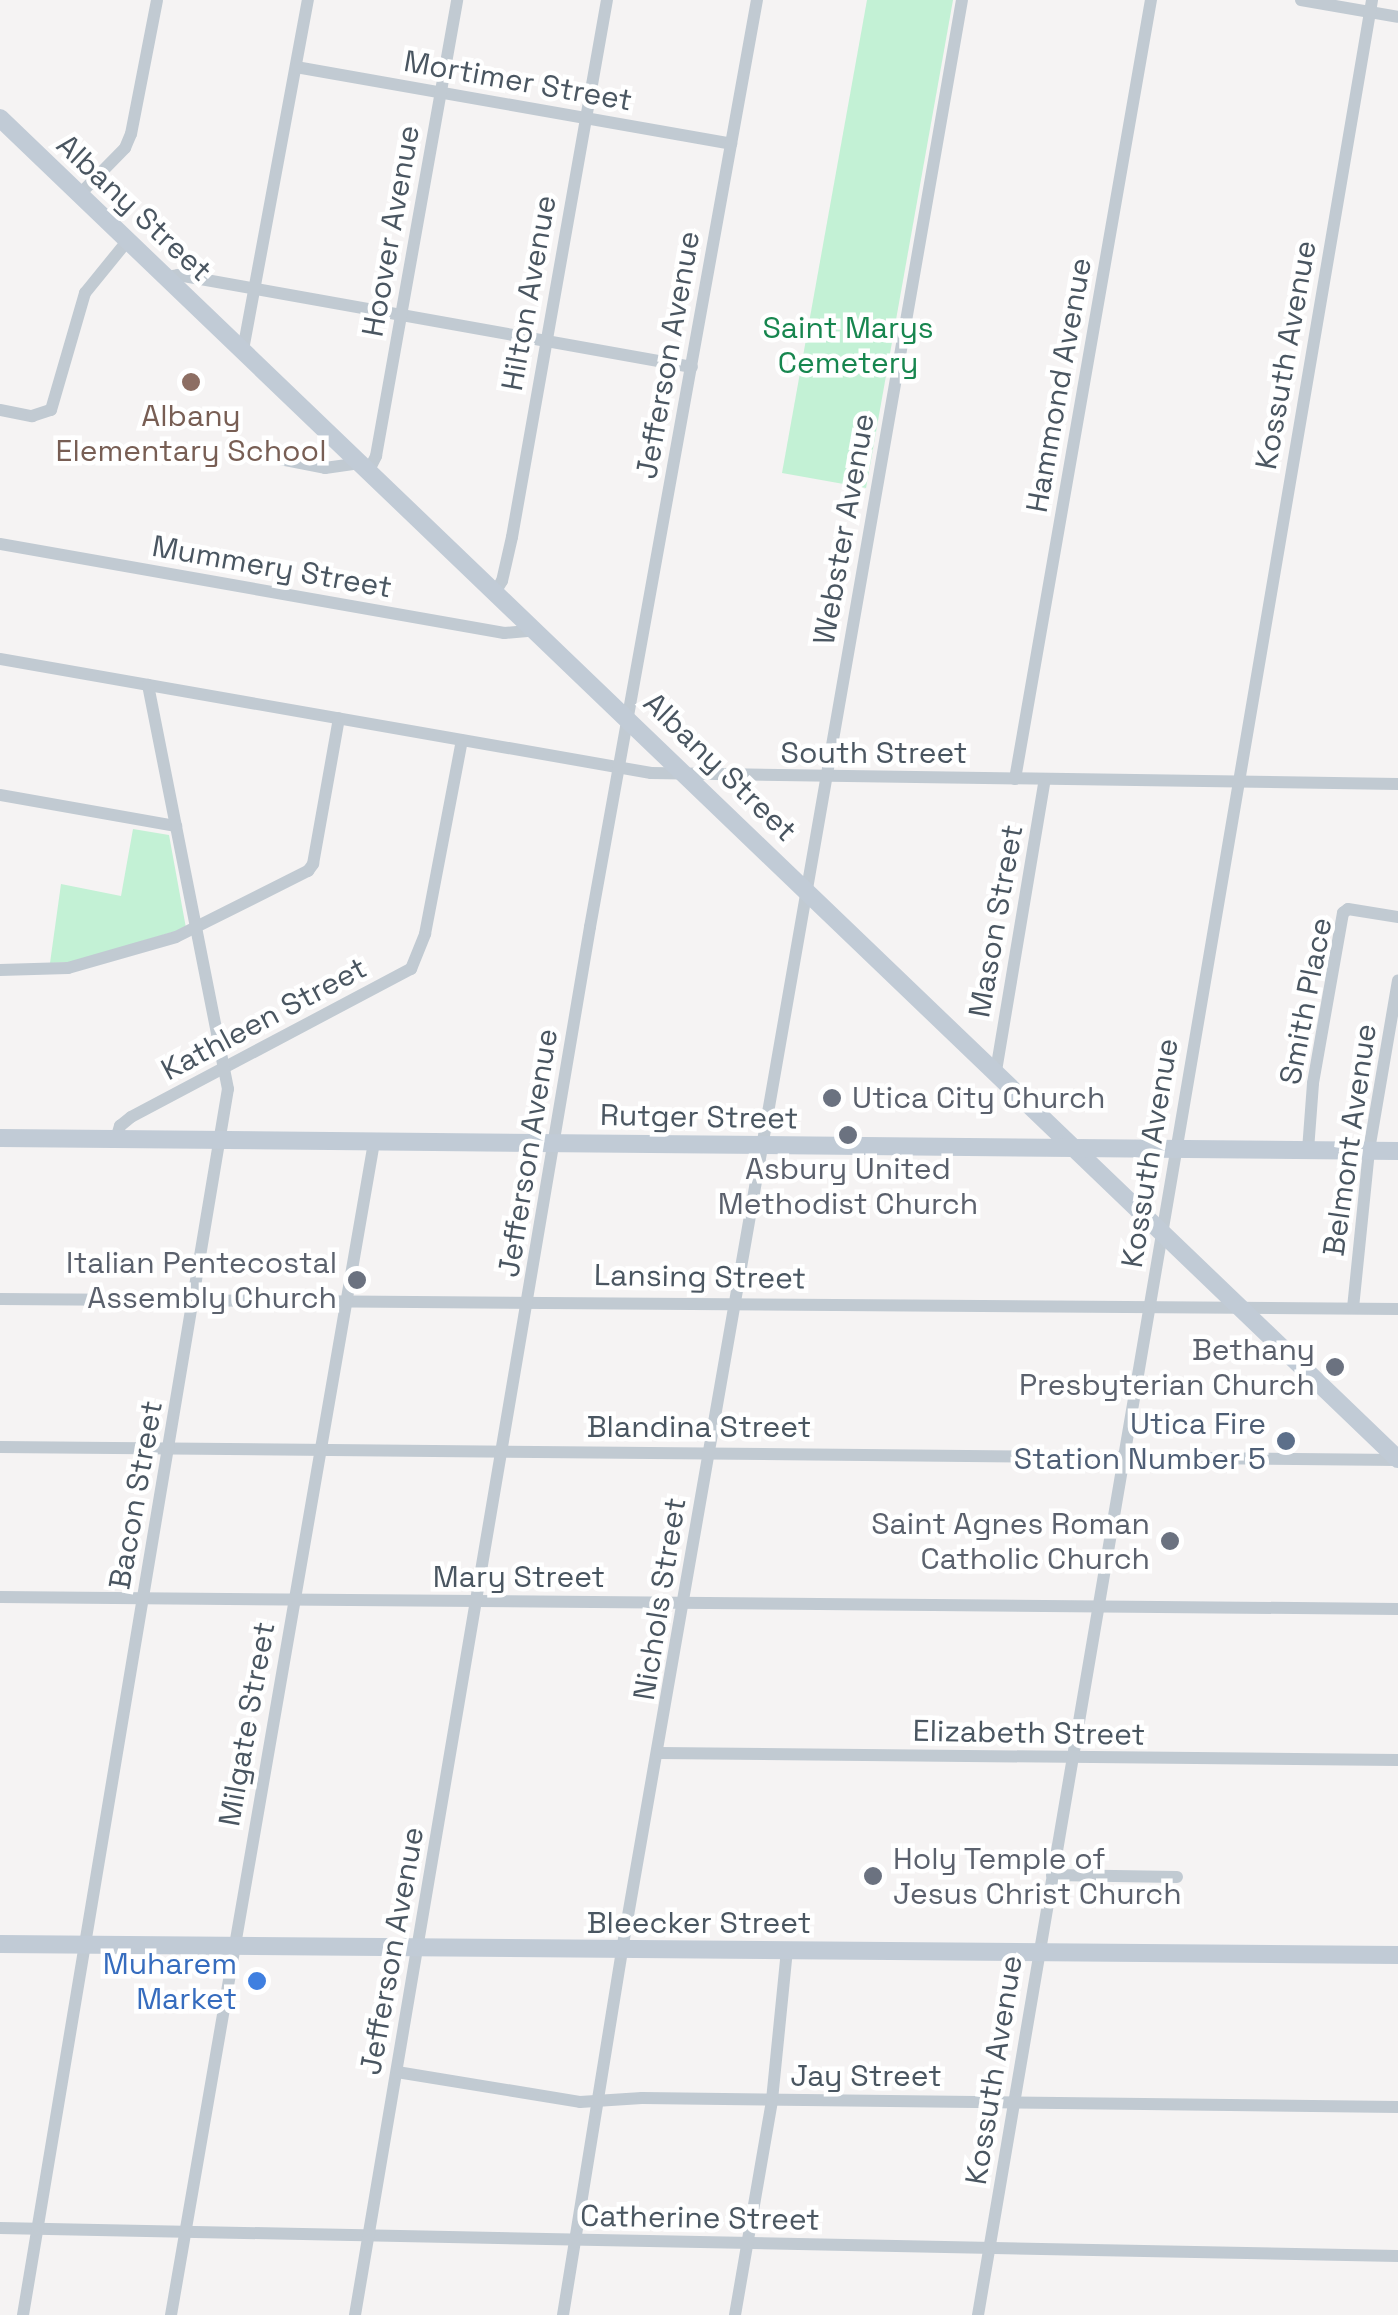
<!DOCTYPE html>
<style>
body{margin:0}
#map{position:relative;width:1398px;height:2315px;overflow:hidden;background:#f5f3f3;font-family:"Space Grotesk",sans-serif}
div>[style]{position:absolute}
.green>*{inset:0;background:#c3f1d5}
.street>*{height:12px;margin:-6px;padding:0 6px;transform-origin:6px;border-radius:6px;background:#c1cad2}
.secondary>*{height:18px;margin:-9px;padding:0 9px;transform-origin:9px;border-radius:9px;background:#c1cbd6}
.dots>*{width:28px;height:28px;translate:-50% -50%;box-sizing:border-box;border:5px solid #fff;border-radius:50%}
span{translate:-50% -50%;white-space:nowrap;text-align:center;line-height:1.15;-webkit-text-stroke:9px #fff;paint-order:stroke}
.street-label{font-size:30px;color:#4a5661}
.park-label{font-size:30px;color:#17864f}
.education-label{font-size:30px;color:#785e54}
.worship-label{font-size:30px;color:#5b616d}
.left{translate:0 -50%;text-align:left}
.right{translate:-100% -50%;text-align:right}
.service-label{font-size:30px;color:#4e5e75}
.shop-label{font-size:30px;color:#366cbe}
</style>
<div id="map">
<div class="green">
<i style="clip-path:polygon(867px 0,953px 0,866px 488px,782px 473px)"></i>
<i style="clip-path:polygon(133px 829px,169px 835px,186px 928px,73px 962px,50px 963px,61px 884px,121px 896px)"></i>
</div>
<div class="street">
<i style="left:1301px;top:0;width:98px;rotate:9.9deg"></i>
<i style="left:296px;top:67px;width:442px;rotate:10deg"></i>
<i style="left:79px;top:195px;width:66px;rotate:-45.6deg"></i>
<i style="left:125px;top:148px;width:15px;rotate:-67deg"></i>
<i style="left:131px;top:134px;width:136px;rotate:-79deg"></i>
<i style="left:167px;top:277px;width:11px;rotate:-10deg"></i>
<i style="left:178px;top:275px;width:522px;rotate:10.15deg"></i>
<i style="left:243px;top:350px;width:356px;rotate:-79.5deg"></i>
<i style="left:0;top:410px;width:33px;rotate:11deg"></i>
<i style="left:32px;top:416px;width:20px;rotate:-18deg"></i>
<i style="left:51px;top:410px;width:122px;rotate:-73.8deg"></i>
<i style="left:85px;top:293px;width:68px;rotate:-50.9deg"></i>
<i style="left:270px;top:457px;width:56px;rotate:11.3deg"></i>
<i style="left:325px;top:468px;width:37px;rotate:-8deg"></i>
<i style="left:369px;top:470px;width:16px;rotate:-63deg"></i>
<i style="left:376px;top:456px;width:463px;rotate:-79.9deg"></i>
<i style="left:0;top:544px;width:512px;rotate:10.01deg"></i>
<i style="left:504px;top:633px;width:32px;rotate:-5deg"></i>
<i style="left:495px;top:592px;width:13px;rotate:-58deg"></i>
<i style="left:502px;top:581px;width:45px;rotate:-77.2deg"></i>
<i style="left:512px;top:537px;width:545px;rotate:-79.97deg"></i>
<i style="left:0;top:659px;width:661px;rotate:9.93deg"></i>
<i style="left:651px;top:773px;width:747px;rotate:0.84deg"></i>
<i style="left:1015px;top:779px;width:791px;rotate:-80.1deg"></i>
<i style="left:0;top:795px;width:179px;rotate:10deg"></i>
<i style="left:0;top:970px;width:68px;rotate:-1.7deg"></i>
<i style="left:68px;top:968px;width:112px;rotate:-16deg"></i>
<i style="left:176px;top:937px;width:148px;rotate:-26.6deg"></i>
<i style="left:308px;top:871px;width:9px;rotate:-54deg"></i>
<i style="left:313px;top:864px;width:148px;rotate:-79.9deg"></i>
<i style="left:996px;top:1071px;width:296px;rotate:-80.5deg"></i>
<i style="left:116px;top:1139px;width:14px;rotate:-73deg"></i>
<i style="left:120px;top:1126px;width:14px;rotate:-39deg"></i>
<i style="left:131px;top:1117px;width:317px;rotate:-27.9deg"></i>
<i style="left:411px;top:969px;width:38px;rotate:-68deg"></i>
<i style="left:425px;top:934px;width:197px;rotate:-79.2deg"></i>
<i style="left:1308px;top:1150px;width:67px;rotate:-85.7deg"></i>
<i style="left:1313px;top:1083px;width:173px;rotate:-80deg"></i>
<i style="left:1343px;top:913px;width:6px;rotate:-39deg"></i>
<i style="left:1348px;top:909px;width:51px;rotate:9.1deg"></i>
<i style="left:0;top:1299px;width:1398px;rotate:0.41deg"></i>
<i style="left:1353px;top:1308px;width:159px;rotate:-84.2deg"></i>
<i style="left:1369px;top:1150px;width:172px;rotate:-80.3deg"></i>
<i style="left:0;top:1447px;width:1398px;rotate:0.53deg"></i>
<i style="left:0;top:1597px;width:1398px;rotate:0.49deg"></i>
<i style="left:659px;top:1753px;width:739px;rotate:0.54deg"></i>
<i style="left:1052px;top:1875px;width:125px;rotate:0.9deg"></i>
<i style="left:397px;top:2072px;width:185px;rotate:9.3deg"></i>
<i style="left:580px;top:2102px;width:62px;rotate:-3.7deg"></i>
<i style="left:642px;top:2098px;width:756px;rotate:0.68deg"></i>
<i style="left:0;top:2228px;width:1398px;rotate:1.15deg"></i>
<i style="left:23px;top:2315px;width:1243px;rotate:-80.51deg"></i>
<i style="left:228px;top:1089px;width:412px;rotate:-101.2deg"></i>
<i style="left:171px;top:2315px;width:1190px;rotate:-80.18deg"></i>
<i style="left:355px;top:2315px;width:1408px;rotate:-80.39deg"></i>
<i style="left:590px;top:927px;width:942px;rotate:-79.79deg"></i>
<i style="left:563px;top:2315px;width:370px;rotate:-80.8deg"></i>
<i style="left:622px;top:1950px;width:1979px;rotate:-80.11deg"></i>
<i style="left:735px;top:2315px;width:218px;rotate:-80.2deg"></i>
<i style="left:772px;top:2100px;width:150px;rotate:-84.3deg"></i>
<i style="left:978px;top:2315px;width:2348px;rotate:-80.34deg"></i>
</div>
<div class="secondary">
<i style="left:0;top:118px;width:1937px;rotate:43.81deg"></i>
<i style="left:0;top:1138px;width:1398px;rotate:0.53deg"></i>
<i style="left:0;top:1944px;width:1398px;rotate:0.45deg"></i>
</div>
<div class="dots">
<i style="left:191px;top:382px;background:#8d6e63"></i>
<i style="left:832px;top:1098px;background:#6b7280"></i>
<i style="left:848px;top:1135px;background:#6b7280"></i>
<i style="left:357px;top:1280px;background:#6b7280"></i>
<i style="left:1335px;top:1367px;background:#6b7280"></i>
<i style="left:1286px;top:1441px;background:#5c6f8a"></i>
<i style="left:1170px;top:1541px;background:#6b7280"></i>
<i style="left:873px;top:1876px;background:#6b7280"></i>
<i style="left:257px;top:1981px;background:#3f7fe0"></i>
</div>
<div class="street-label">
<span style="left:518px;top:81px;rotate:10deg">Mortimer Street</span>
<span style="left:134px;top:208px;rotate:43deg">Albany Street</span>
<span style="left:391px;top:231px;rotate:-80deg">Hoover Avenue</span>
<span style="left:529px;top:293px;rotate:-80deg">Hilton Avenue</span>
<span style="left:668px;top:355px;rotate:-80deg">Jefferson Avenue</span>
<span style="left:1286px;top:355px;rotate:-80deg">Kossuth Avenue</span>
<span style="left:1059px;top:385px;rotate:-80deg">Hammond Avenue</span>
<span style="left:844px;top:529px;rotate:-80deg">Webster Avenue</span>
<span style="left:272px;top:567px;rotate:10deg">Mummery Street</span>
<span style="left:874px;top:753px">South Street</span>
<span style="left:720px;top:767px;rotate:44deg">Albany Street</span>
<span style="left:996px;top:921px;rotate:-80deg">Mason Street</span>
<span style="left:1306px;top:1001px;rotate:-79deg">Smith Place</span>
<span style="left:264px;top:1019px;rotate:-28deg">Kathleen Street</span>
<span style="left:699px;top:1117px;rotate:1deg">Rutger Street</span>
<span style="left:1350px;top:1140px;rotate:-82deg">Belmont Avenue</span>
<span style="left:528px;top:1153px;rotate:-81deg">Jefferson Avenue</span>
<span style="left:1150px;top:1153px;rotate:-81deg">Kossuth Avenue</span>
<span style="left:700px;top:1277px;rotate:1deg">Lansing Street</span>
<span style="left:699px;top:1427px">Blandina Street</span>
<span style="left:136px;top:1495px;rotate:-80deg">Bacon Street</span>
<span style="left:519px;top:1577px">Mary Street</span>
<span style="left:660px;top:1599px;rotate:-81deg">Nichols Street</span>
<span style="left:247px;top:1724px;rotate:-80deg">Milgate Street</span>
<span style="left:1029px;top:1733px;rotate:1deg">Elizabeth Street</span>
<span style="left:699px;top:1923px">Bleecker Street</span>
<span style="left:392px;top:1951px;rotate:-80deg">Jefferson Avenue</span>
<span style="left:994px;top:2070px;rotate:-81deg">Kossuth Avenue</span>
<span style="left:866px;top:2076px">Jay Street</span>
<span style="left:700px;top:2218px;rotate:1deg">Catherine Street</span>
</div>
<div class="park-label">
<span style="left:848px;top:345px">Saint Marys<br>Cemetery</span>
</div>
<div class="education-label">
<span style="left:191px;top:433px">Albany<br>Elementary School</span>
</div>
<div class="worship-label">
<span class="left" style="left:852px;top:1098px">Utica City Church</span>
<span style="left:848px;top:1186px">Asbury United<br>Methodist Church</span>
<span class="right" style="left:337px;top:1280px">Italian Pentecostal<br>Assembly Church</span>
<span class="right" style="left:1315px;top:1367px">Bethany<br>Presbyterian Church</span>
<span class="right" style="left:1150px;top:1541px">Saint Agnes Roman<br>Catholic Church</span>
<span class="left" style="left:893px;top:1876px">Holy Temple of<br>Jesus Christ Church</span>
</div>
<div class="service-label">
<span class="right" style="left:1266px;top:1441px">Utica Fire<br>Station Number 5</span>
</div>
<div class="shop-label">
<span class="right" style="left:237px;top:1981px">Muharem<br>Market</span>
</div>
</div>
